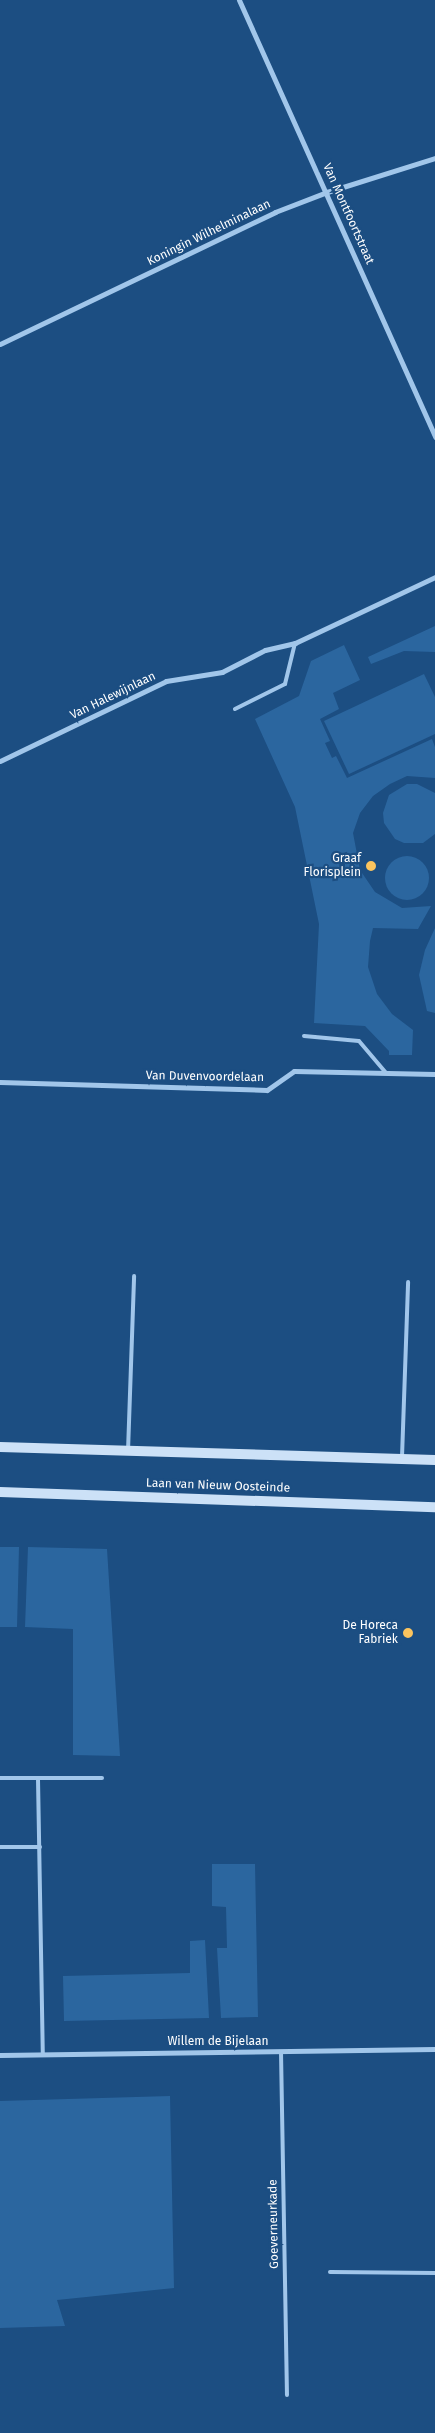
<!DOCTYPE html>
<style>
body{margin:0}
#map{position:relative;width:435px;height:2433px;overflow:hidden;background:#1c4e82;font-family:"Fira Sans",sans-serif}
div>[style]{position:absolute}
.green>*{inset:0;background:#2b669f}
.round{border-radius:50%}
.service>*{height:4px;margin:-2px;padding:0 2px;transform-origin:2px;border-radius:2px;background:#a1c6ea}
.minor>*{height:5px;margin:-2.5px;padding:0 2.5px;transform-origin:2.5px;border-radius:2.5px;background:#a1c6ea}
.secondary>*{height:10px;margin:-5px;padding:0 5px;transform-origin:5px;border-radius:5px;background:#cce1f7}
.dots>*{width:14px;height:14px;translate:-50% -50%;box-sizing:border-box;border:2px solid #1c4e82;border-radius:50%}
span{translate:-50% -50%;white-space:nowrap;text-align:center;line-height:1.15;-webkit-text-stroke:4.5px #1c4e82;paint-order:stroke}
.street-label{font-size:12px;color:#fff}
.poi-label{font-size:12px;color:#fff}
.right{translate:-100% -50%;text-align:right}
</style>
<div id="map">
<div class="green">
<i style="clip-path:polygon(435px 626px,435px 652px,404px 651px,371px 664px,368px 657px)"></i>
<i style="clip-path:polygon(344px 645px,360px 680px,333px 693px,339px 709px,320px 719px,330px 741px,325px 743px,332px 758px,336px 756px,347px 778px,432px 739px,435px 747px,435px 778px,407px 776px,390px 784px,373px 796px,360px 813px,353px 833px,360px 870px,375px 892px,402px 908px,431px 906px,418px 929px,373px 928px,370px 941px,368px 967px,377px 994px,392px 1014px,413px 1030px,412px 1055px,389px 1055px,389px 1051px,365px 1026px,314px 1023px,319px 924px,295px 807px,255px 719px,299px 696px,311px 661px)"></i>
<i style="clip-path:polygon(424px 674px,435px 697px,435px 734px,349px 774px,324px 721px)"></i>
<i style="clip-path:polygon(407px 784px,417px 784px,435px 793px,435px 834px,423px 843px,404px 843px,395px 839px,384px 823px,383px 813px,389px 795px)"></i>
<i class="round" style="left:385px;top:856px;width:44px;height:44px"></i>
<i style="clip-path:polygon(435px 928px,435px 1013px,427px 1011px,419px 975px,425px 950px)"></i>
<i style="clip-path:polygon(0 1547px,19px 1547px,17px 1627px,0 1627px)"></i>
<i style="clip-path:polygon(28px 1547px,107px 1549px,120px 1756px,73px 1755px,73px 1629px,25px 1627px)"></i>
<i style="clip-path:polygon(212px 1864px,255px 1864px,258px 2017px,221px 2018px,217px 1948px,227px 1948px,226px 1907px,212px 1906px)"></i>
<i style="clip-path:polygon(205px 1940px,209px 2018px,64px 2021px,63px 1976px,190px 1973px,190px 1941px)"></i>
<i style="clip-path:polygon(170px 2096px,174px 2288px,57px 2300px,65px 2326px,0 2328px,0 2101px)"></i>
</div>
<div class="service">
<i style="left:235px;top:709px;width:56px;rotate:-26.6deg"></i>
<i style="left:285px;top:684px;width:42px;rotate:-76.3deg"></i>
<i style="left:304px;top:1036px;width:55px;rotate:5.2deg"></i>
<i style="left:359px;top:1041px;width:42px;rotate:49.8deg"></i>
<i style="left:128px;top:1451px;width:175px;rotate:-88deg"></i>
<i style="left:402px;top:1457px;width:175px;rotate:-88deg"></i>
<i style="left:0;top:1778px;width:102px"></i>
<i style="left:38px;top:1779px;width:275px;rotate:89deg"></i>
<i style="left:0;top:1847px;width:40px"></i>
<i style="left:281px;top:2052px;width:343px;rotate:89deg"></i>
<i style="left:330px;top:2272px;width:105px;rotate:0.5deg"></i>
</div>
<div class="minor">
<i style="left:239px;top:0;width:479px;rotate:65.8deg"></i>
<i style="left:0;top:344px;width:305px;rotate:-25.6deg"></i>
<i style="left:275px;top:212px;width:56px;rotate:-21deg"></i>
<i style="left:327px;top:192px;width:113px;rotate:-17.5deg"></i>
<i style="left:0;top:761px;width:184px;rotate:-25.7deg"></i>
<i style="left:166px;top:681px;width:57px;rotate:-9.1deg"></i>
<i style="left:222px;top:672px;width:48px;rotate:-27.1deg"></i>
<i style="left:265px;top:650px;width:31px;rotate:-13deg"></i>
<i style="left:295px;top:643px;width:155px;rotate:-25.2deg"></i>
<i style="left:0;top:1082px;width:267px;rotate:1.7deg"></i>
<i style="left:267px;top:1090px;width:33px;rotate:-35deg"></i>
<i style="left:294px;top:1071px;width:141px;rotate:1.2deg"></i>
<i style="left:0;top:2055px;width:435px;rotate:-0.8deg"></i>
</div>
<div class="secondary">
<i style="left:0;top:1447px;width:435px;rotate:1.7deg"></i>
<i style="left:0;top:1492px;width:435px;rotate:2deg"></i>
</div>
<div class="dots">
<i style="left:371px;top:866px;background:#fbc45e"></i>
<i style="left:408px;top:1633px;background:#fbc45e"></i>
</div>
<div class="street-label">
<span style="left:348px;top:214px;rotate:66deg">Van Montfoortstraat</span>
<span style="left:209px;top:233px;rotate:-26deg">Koningin Wilhelminalaan</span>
<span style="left:113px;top:696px;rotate:-26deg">Van Halewijnlaan</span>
<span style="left:205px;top:1077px;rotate:1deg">Van Duvenvoordelaan</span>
<span style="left:218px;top:1486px;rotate:2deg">Laan van Nieuw Oosteinde</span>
<span style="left:218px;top:2042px">Willem de Bijelaan</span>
<span style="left:274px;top:2224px;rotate:-91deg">Goeverneurkade</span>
</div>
<div class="poi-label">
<span class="right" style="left:361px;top:866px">Graaf<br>Florisplein</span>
<span class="right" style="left:398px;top:1633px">De Horeca<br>Fabriek</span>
</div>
</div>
